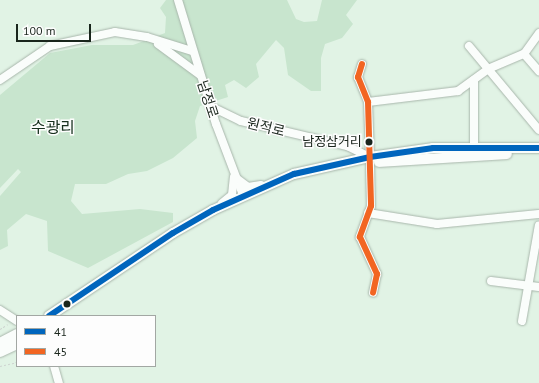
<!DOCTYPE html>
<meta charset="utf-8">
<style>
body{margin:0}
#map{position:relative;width:539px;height:383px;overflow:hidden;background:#e1f3e5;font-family:"PT Sans","Noto Sans KR",sans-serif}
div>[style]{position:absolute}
.green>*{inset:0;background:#c8e5ce}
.path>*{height:1px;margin-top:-0.5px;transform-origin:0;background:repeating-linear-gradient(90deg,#ced4d0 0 2px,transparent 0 4px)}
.roads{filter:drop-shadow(0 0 1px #a8b6ab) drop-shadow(0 0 1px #a8b6ab)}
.minor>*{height:8px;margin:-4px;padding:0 4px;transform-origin:4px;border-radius:4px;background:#fafdfb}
.major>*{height:10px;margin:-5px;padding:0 5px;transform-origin:5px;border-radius:5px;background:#fafdfb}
.bus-1>*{height:6px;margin:-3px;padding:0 3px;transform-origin:3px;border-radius:3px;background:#0065bd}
.bus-2>*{height:6px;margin:-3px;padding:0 3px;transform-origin:3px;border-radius:3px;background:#f26522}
.dots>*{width:11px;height:11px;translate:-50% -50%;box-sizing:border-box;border:2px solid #fdfdfd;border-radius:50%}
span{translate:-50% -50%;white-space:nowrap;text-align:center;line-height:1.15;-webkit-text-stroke:3px #fdfdfd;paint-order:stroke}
.bus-label{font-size:13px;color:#19251c}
.right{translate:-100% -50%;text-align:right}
.street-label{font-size:14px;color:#19251c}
.quarter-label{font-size:16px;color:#18311f}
.legend{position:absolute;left:16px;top:315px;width:140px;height:52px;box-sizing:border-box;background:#fdfdfd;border:1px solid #a2a7a3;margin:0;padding:5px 7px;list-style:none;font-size:12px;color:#19251c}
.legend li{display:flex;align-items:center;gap:8px;height:20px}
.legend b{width:20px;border:1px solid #a2a7a3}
.scale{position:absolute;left:16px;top:24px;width:75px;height:18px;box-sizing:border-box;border:2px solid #19251c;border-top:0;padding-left:5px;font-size:12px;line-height:14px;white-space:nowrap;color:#19251c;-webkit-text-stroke:3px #fdfdfd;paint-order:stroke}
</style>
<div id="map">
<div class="green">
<i style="clip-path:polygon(166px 0,287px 0,296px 19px,304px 22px,317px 21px,322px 0,357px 0,346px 15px,353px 24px,342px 38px,325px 44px,321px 58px,321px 91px,311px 91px,288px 75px,284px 48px,276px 40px,256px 64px,259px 77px,246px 88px,234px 80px,225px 85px,228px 97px,200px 106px,195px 121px,197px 138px,173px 158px,147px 171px,128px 174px,106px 184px,75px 184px,71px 201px,82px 214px,140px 209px,173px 213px,173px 222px,88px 268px,48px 251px,47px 221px,26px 214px,7px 230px,8px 246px,0 250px,0 196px,21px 172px,18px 169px,0 188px,0 95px,50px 53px,92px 45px,133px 45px,165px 33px,166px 17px,160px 8px)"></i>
</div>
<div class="path">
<i style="left:0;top:329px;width:9px;rotate:-32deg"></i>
<i style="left:0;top:366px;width:17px;rotate:-13deg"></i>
</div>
<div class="roads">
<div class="minor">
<i style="left:178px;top:0;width:130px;rotate:73deg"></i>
<i style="left:216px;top:124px;width:76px;rotate:69.2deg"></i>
<i style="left:158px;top:44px;width:52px;rotate:36.4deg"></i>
<i style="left:469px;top:46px;width:109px;rotate:50.2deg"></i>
<i style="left:524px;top:54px;width:23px;rotate:49deg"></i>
<i style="left:362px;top:64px;width:14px;rotate:107deg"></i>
<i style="left:358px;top:77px;width:27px;rotate:68deg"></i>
<i style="left:368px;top:102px;width:55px;rotate:87.9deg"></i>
<i style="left:0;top:80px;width:60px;rotate:-34.2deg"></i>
<i style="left:50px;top:46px;width:66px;rotate:-12.2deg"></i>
<i style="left:115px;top:32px;width:32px;rotate:9deg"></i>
<i style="left:147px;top:37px;width:47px;rotate:17.3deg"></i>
<i style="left:368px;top:102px;width:91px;rotate:-7deg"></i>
<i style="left:458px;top:91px;width:37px;rotate:-36deg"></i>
<i style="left:488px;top:69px;width:39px;rotate:-23deg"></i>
<i style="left:524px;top:54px;width:26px;rotate:-54deg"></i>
<i style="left:210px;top:106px;width:34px;rotate:26deg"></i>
<i style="left:241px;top:121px;width:109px;rotate:13.3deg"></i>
<i style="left:347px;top:146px;width:25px;rotate:26deg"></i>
<i style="left:474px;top:147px;width:67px;rotate:-90deg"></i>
<i style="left:370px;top:163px;width:43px;rotate:88.7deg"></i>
<i style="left:371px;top:206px;width:33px;rotate:110deg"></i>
<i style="left:360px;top:237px;width:41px;rotate:65.3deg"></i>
<i style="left:377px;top:274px;width:19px;rotate:102deg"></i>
<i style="left:236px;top:178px;width:15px;rotate:37deg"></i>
<i style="left:248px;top:187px;width:13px;rotate:-9deg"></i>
<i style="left:222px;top:203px;width:13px;rotate:-39deg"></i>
<i style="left:232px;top:195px;width:18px;rotate:-84deg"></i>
<i style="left:368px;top:213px;width:70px;rotate:9.1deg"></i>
<i style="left:437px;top:224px;width:102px;rotate:-5.6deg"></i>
<i style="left:491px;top:281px;width:48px;rotate:7.1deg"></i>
<i style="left:0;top:310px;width:20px;rotate:33deg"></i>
<i style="left:522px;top:321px;width:97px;rotate:-80deg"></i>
<i style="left:54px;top:366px;width:18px;rotate:74deg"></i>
</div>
<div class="major">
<i style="left:379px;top:162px;width:128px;rotate:-3.6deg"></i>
<i style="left:49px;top:316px;width:149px;rotate:-33.8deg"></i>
<i style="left:173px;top:233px;width:46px;rotate:-29.9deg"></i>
<i style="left:213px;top:210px;width:89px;rotate:-24deg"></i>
<i style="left:294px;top:174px;width:78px;rotate:-12.6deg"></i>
<i style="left:370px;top:157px;width:64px;rotate:-8.1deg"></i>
<i style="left:433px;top:148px;width:106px"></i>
<i style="left:0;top:343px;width:19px;rotate:-28deg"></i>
<i style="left:0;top:352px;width:19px;rotate:-25deg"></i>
</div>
</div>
<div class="bus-1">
<i style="left:49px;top:316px;width:149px;rotate:-33.8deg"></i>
<i style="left:173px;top:233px;width:46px;rotate:-29.9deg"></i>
<i style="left:213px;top:210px;width:89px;rotate:-24deg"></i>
<i style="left:294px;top:174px;width:78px;rotate:-12.6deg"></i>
<i style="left:370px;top:157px;width:64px;rotate:-8.1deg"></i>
<i style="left:433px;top:148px;width:106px"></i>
</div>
<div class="bus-2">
<i style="left:362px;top:64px;width:14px;rotate:107deg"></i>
<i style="left:358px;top:77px;width:27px;rotate:68deg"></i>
<i style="left:368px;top:102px;width:104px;rotate:88.3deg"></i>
<i style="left:371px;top:206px;width:33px;rotate:110deg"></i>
<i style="left:360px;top:237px;width:41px;rotate:65.3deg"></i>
<i style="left:377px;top:274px;width:19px;rotate:102deg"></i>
</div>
<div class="dots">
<i style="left:369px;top:142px;background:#19251c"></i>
<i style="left:67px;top:304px;background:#19251c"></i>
</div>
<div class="bus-label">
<span class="right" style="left:362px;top:142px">남정삼거리</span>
</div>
<div class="street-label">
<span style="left:208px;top:99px;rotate:72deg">남정로</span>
<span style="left:266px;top:127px;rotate:14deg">원적로</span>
</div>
<div class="quarter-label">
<span style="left:53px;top:127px">수광리</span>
</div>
<ul class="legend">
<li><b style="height:5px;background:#0065bd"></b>41</li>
<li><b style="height:5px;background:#f26522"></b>45</li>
</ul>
<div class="scale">100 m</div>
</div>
